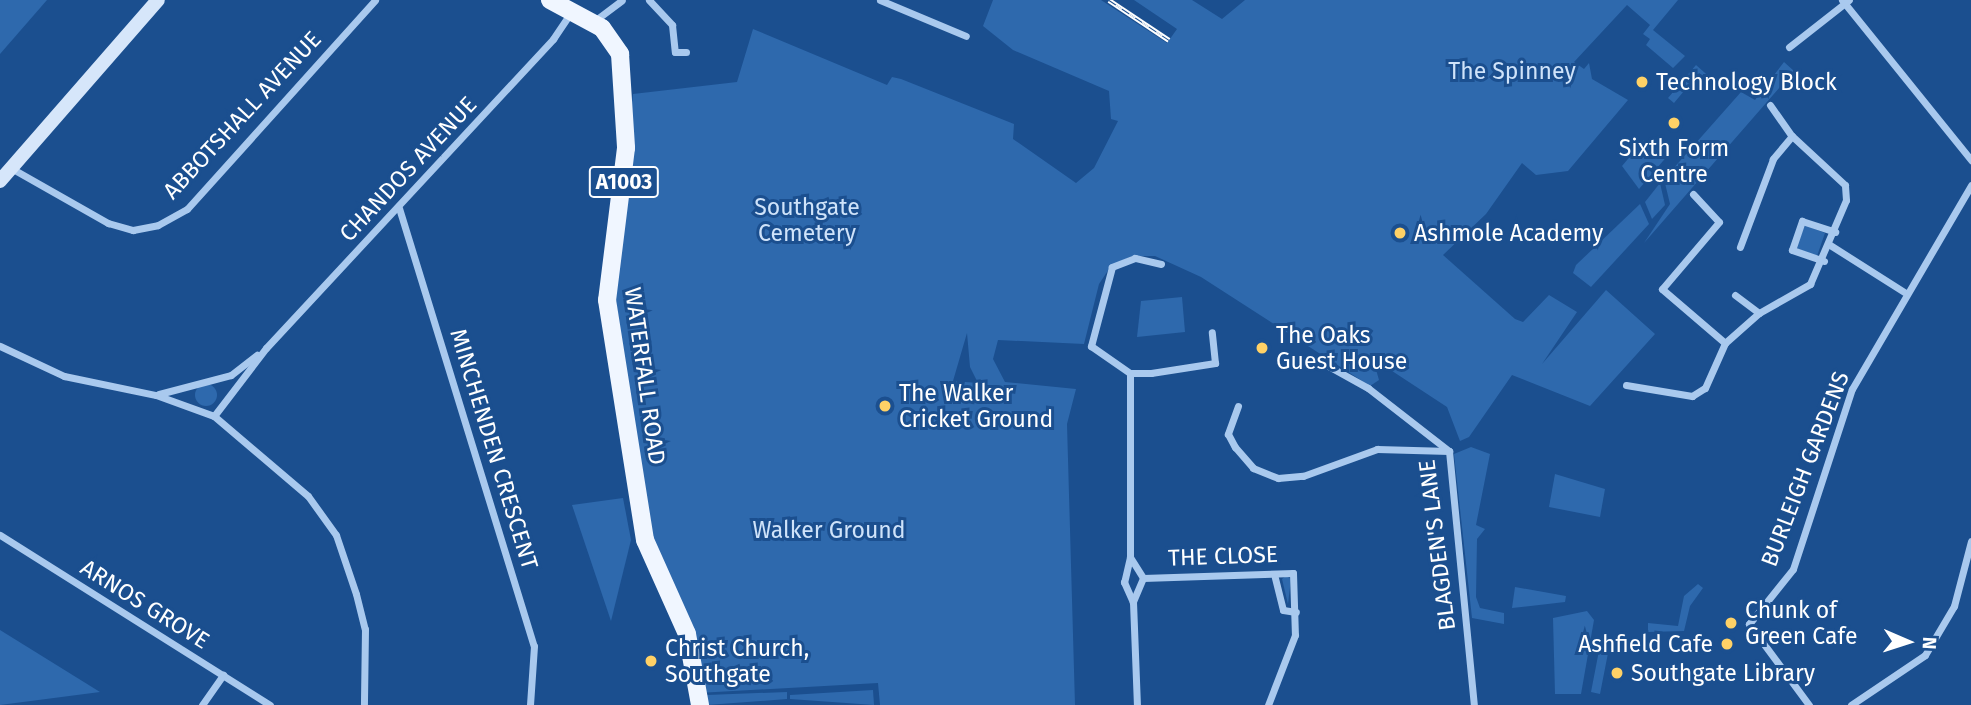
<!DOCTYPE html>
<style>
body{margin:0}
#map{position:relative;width:1971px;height:705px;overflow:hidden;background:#1b4f8f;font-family:"Fira Sans",sans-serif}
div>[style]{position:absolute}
.green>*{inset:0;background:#2e69ad}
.round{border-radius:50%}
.street>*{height:7px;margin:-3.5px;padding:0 3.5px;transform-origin:3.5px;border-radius:3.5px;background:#a9c9ee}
.secondary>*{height:14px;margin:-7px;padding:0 7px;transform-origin:7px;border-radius:7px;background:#d6e6fa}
.primary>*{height:18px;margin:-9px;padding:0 9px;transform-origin:9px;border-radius:9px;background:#f0f6ff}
.rail>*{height:5px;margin-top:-2.5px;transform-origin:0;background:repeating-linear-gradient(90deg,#1b4f8f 0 8px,#fff 0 16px);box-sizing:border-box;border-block:2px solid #fff}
.dots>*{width:19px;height:19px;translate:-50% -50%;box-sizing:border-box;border:4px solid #1b4f8f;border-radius:50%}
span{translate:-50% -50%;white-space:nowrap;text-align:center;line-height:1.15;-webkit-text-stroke:6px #1b4f8f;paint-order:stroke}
.shield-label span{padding:2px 5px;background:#1b4f8f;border:2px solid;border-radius:5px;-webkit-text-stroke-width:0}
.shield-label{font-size:21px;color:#fff;font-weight:700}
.park-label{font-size:23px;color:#cfe3fa}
.poi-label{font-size:23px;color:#fff}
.left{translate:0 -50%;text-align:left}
.right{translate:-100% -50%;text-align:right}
.street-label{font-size:23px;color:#fff}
.north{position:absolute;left:1873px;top:607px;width:70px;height:70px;-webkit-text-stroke:5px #1b4f8f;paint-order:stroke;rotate:93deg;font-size:19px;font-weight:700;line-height:28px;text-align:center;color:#fff}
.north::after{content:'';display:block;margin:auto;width:24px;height:32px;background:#fff;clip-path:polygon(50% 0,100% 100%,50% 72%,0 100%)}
</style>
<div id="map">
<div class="green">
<i style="clip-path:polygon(0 0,47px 0,0 54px)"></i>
<i style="clip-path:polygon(evenodd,993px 0,1101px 0,1167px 43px,1177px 29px,1134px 0,1192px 0,1222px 19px,1245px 0,1678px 0,1653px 30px,1685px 56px,1673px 68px,1646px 45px,1650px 39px,1643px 34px,1650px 25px,1627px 5px,1574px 62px,1584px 69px,1589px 63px,1592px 79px,1628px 100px,1568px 171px,1536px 175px,1522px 163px,1486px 214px,1443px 255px,1515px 319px,1523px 322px,1549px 295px,1577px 312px,1542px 364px,1606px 290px,1655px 334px,1590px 406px,1512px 375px,1469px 437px,1460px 441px,1447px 407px,1386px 367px,1375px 366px,1379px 380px,1370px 386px,1201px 277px,1155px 256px,1132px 256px,1111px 266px,1099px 284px,1084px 344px,998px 340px,993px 359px,1005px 382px,1076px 389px,1067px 424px,1075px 705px,880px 705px,878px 683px,698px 693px,655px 563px,612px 274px,633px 94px,737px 82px,753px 29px,887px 85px,892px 77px,901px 79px,1014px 124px,1013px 139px,1076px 183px,1094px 168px,1118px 121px,1111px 119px,1109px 91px,1013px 50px,983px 26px,993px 0,967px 333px,970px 367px,978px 383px,953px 381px,967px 333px)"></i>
<i style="clip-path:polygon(1784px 62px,1794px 71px,1644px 243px,1670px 204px,1664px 179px,1741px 92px,1755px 100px)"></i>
<i style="clip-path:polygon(1696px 65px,1722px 88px,1699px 73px,1674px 103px,1668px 98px)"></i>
<i style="clip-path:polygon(1644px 140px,1669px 154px,1639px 189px,1622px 166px)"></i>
<i style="clip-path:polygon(1660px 183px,1665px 205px,1652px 219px,1645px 202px)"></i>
<i style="clip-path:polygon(1640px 204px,1649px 224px,1591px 287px,1573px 273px,1576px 265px)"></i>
<i style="clip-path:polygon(1805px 225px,1825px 233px,1817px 256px,1796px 248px)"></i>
<i style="clip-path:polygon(1182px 297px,1185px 332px,1137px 337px,1141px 301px)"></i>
<i class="round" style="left:195px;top:384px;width:22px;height:22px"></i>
<i style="clip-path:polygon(1471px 447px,1490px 454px,1476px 525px,1485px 529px,1477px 539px,1476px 597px,1480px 608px,1504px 613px,1504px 624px,1472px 618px,1454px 454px)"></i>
<i style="clip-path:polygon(1555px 474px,1605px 489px,1600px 517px,1549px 507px)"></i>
<i style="clip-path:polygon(623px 498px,631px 540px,611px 621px,572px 505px)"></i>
<i style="clip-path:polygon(1286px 576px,1291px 579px,1288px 604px,1282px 579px)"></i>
<i style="clip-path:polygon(1698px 584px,1703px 588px,1690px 606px,1684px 631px,1648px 632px,1648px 623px,1678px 626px,1684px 596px)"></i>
<i style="clip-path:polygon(1515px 587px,1566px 596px,1565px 602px,1512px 608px)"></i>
<i style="clip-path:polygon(1587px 611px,1594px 620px,1581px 694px,1555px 694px,1553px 618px)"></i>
<i style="clip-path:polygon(0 630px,100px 692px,0 705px)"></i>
<i style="clip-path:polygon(1602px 635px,1636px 642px,1634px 653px,1609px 648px,1600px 694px,1591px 692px)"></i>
<i style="clip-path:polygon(873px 690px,874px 705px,790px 699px,790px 695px)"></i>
<i style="clip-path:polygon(787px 692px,787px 699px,707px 705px,707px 695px)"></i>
</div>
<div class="street">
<i style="left:649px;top:0;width:34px;rotate:47deg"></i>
<i style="left:672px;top:25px;width:27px;rotate:84deg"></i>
<i style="left:675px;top:52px;width:11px"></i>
<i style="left:880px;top:0;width:93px;rotate:22.7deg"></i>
<i style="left:1842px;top:0;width:206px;rotate:51.1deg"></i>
<i style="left:593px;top:22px;width:36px;rotate:-37deg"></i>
<i style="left:1789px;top:47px;width:76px;rotate:-38.1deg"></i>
<i style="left:1770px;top:105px;width:38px;rotate:55deg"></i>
<i style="left:11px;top:168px;width:112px;rotate:29.6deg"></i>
<i style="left:108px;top:223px;width:26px;rotate:16deg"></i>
<i style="left:133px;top:230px;width:25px;rotate:-11deg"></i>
<i style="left:158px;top:225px;width:33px;rotate:-29deg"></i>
<i style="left:187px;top:209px;width:281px;rotate:-48deg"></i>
<i style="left:1693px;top:194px;width:38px;rotate:47deg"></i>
<i style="left:1719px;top:222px;width:88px;rotate:130.4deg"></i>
<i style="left:1662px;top:289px;width:83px;rotate:40.6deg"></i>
<i style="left:399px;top:208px;width:458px;rotate:72.9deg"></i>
<i style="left:534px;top:646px;width:59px;rotate:93.9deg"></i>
<i style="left:1830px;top:245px;width:88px;rotate:32.4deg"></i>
<i style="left:1824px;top:261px;width:34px;rotate:-161deg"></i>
<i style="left:1792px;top:250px;width:31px;rotate:-71deg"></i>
<i style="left:1802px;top:221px;width:35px;rotate:18deg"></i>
<i style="left:1161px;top:264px;width:27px;rotate:-167deg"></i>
<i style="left:1135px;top:258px;width:25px;rotate:159deg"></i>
<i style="left:1112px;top:267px;width:82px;rotate:104.9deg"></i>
<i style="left:1091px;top:346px;width:47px;rotate:34.7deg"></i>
<i style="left:1130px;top:373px;width:21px"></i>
<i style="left:1151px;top:373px;width:65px;rotate:-8.9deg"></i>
<i style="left:1215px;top:363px;width:31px;rotate:-96deg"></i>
<i style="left:1735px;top:295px;width:30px;rotate:37deg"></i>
<i style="left:0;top:346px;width:71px;rotate:25.1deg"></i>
<i style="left:64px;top:376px;width:94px;rotate:11.7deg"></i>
<i style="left:156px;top:395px;width:62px;rotate:19.9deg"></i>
<i style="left:214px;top:416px;width:123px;rotate:40.4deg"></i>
<i style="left:308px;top:496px;width:48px;rotate:54.3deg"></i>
<i style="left:336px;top:535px;width:62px;rotate:71.3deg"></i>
<i style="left:356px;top:594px;width:36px;rotate:76deg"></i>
<i style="left:365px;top:629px;width:76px;rotate:90.8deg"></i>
<i style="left:1321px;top:362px;width:54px;rotate:29deg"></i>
<i style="left:1368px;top:388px;width:103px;rotate:37.9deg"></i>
<i style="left:1449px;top:451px;width:255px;rotate:84.4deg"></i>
<i style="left:1130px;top:373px;width:184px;rotate:90deg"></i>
<i style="left:1130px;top:557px;width:25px;rotate:58deg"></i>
<i style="left:1143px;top:578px;width:26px;rotate:113deg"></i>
<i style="left:1133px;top:602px;width:103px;rotate:87.8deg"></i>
<i style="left:1626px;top:385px;width:67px;rotate:9.5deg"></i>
<i style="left:1692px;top:396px;width:15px;rotate:-32deg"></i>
<i style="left:1705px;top:388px;width:49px;rotate:-66deg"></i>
<i style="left:1725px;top:343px;width:45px;rotate:-41.4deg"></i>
<i style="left:1759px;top:313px;width:59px;rotate:-29.6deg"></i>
<i style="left:1810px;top:284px;width:91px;rotate:-66.8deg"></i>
<i style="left:1846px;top:200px;width:15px;rotate:-94deg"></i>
<i style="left:1845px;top:185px;width:72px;rotate:-137.2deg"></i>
<i style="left:1792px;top:136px;width:30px;rotate:130deg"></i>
<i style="left:1773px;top:159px;width:94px;rotate:110.6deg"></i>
<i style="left:159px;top:394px;width:74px;rotate:-14.8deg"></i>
<i style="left:231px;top:375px;width:33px;rotate:-38deg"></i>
<i style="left:1238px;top:406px;width:30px;rotate:110deg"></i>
<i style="left:1228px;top:434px;width:15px;rotate:62deg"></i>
<i style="left:1235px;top:447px;width:28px;rotate:49deg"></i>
<i style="left:1253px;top:468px;width:27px;rotate:22deg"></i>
<i style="left:1278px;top:478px;width:25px;rotate:-5deg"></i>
<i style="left:1303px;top:476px;width:79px;rotate:-20deg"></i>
<i style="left:1377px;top:449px;width:72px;rotate:1.6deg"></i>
<i style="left:214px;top:416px;width:86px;rotate:-52.6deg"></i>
<i style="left:266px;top:348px;width:422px;rotate:-47.1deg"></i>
<i style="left:553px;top:39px;width:34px;rotate:-56deg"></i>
<i style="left:0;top:535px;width:319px;rotate:32.2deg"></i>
<i style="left:1130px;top:557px;width:26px;rotate:103deg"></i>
<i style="left:1124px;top:582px;width:22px;rotate:66deg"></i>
<i style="left:1274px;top:574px;width:37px;rotate:76deg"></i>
<i style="left:1283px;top:610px;width:13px;rotate:9deg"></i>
<i style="left:1143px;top:578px;width:150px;rotate:-1.9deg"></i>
<i style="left:1293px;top:573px;width:62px;rotate:88.2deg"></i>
<i style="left:1295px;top:635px;width:75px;rotate:111.1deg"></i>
<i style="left:202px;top:705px;width:37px;rotate:-55deg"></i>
<i style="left:1809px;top:705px;width:101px;rotate:-126.5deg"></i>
<i style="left:1749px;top:624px;width:70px;rotate:-51.3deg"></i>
<i style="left:1793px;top:569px;width:189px;rotate:-71.9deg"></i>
<i style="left:1852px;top:389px;width:236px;rotate:-59.7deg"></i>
<i style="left:1851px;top:705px;width:89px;rotate:-34deg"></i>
<i style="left:1925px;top:655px;width:57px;rotate:-59.4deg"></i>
<i style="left:1954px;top:606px;width:67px;rotate:-75.3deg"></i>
</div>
<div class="secondary">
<i style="left:0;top:181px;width:240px;rotate:-48.9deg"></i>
</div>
<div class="primary">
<i style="left:550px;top:0;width:59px;rotate:28.3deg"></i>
<i style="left:602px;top:28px;width:32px;rotate:55deg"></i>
<i style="left:620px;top:54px;width:94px;rotate:86.3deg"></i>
<i style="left:626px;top:148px;width:153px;rotate:97.1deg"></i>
<i style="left:607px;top:300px;width:243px;rotate:81deg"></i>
<i style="left:645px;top:540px;width:103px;rotate:65.9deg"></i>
<i style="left:687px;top:634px;width:72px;rotate:79.6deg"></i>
</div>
<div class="rail">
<i style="left:1109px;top:0;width:72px;rotate:33.7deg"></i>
</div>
<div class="dots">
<i style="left:1642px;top:82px;background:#ffd166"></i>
<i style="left:1674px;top:123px;background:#ffd166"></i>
<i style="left:1400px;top:233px;background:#ffd166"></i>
<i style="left:1262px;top:348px;background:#ffd166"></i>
<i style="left:885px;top:406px;background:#ffd166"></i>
<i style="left:1731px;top:623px;background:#ffd166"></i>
<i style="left:1727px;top:644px;background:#ffd166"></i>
<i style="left:651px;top:661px;background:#ffd166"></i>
<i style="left:1617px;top:673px;background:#ffd166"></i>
</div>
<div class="shield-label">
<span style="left:624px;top:182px">A1003</span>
</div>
<div class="park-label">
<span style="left:1512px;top:71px">The Spinney</span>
<span style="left:807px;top:220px">Southgate<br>Cemetery</span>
<span style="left:829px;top:530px">Walker Ground</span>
</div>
<div class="poi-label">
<span class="left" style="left:1656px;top:82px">Technology Block</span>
<span style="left:1674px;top:161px">Sixth Form<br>Centre</span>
<span class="left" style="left:1414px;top:233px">Ashmole Academy</span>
<span class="left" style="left:1276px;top:348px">The Oaks<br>Guest House</span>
<span class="left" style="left:899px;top:406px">The Walker<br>Cricket Ground</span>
<span class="left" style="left:1745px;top:623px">Chunk of<br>Green Cafe</span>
<span class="right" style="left:1713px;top:644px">Ashfield Cafe</span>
<span class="left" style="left:665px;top:661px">Christ Church,<br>Southgate</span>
<span class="left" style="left:1631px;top:673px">Southgate Library</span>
</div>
<div class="street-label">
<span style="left:242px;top:115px;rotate:-47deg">ABBOTSHALL AVENUE</span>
<span style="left:408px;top:169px;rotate:-47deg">CHANDOS AVENUE</span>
<span style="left:645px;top:376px;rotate:82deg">WATERFALL ROAD</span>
<span style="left:494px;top:449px;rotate:73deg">MINCHENDEN CRESCENT</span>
<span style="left:1805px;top:469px;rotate:-69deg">BURLEIGH GARDENS</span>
<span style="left:1437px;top:545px;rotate:-97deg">BLAGDEN'S LANE</span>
<span style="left:1223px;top:556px;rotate:-2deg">THE CLOSE</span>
<span style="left:145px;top:604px;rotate:32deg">ARNOS GROVE</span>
</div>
<div class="north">N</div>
</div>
